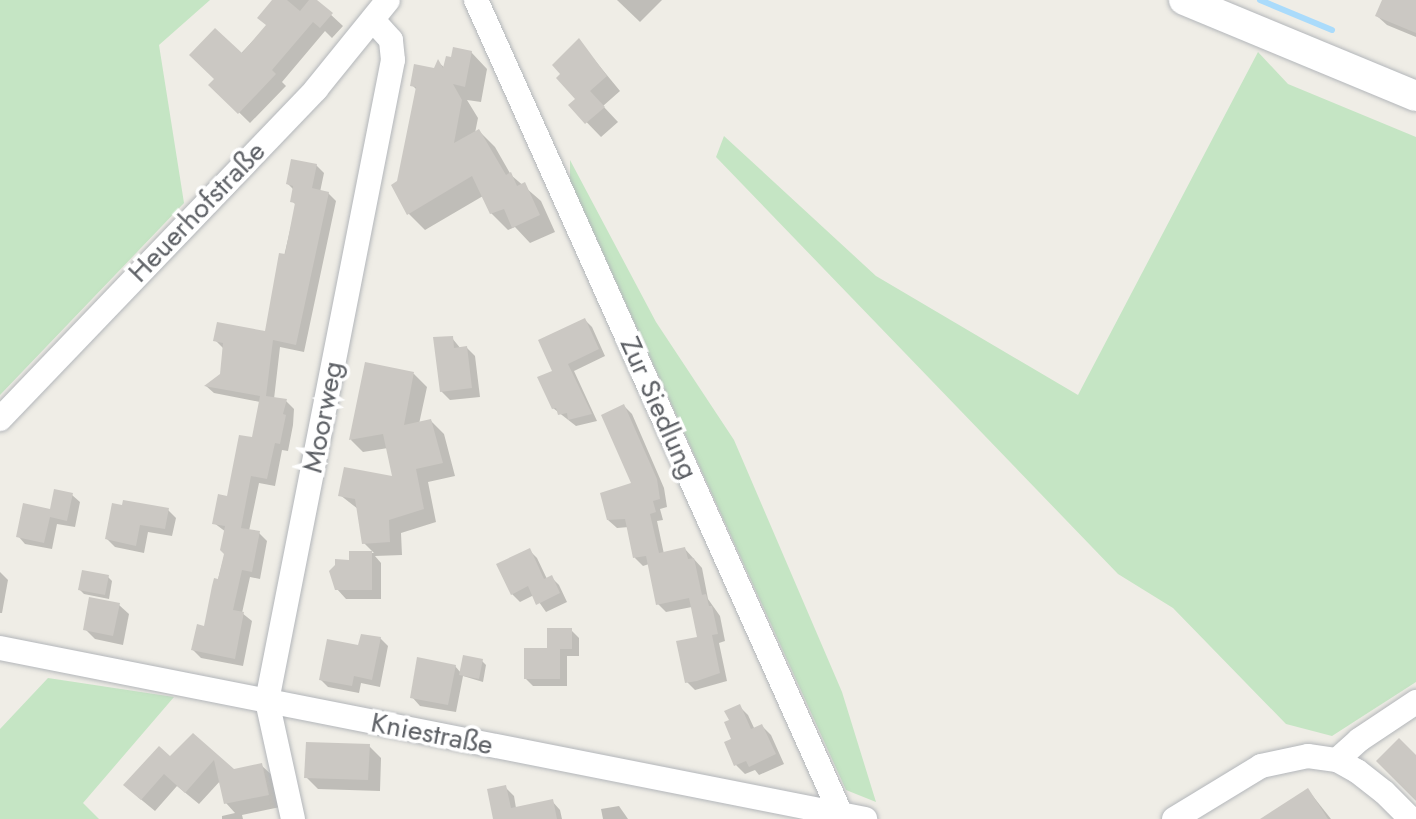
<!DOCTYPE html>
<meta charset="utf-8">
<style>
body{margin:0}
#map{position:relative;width:1416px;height:819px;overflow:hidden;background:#efede6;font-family:Jost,sans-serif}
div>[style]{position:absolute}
.green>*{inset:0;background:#c5e5c4}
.shadow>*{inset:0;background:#0003}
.stream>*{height:6px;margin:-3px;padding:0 3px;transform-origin:3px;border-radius:3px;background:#aadbfb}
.building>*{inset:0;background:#cbc8c3}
.roads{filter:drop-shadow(0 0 2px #b3b6ba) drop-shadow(0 0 2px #b3b6ba)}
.minor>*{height:24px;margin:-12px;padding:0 12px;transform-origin:12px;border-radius:12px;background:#fff}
.tertiary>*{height:30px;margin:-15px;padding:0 15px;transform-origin:15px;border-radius:15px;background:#fff}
span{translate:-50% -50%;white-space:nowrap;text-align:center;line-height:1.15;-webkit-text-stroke:7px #fff;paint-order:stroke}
.street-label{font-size:28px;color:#5e6166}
</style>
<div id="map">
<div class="green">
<i style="clip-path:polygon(0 0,210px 0,159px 45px,184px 203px,0 395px)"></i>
<i style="clip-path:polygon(1258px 52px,1288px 84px,1416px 137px,1416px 682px,1332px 736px,1286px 724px,1173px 608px,1118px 574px,716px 157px,724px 136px,876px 276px,1078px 395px)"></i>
<i style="clip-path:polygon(570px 160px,656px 322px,734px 440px,842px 692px,876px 802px,846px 790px,570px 180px)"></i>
<i style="clip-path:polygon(48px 678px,174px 697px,83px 803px,99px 819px,0 819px,0 729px)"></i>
</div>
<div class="shadow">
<i style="clip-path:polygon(274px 0,315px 0,343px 26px,332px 38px,325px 31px,282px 82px,286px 86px,250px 123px,211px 85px,267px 26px)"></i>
<i style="clip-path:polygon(617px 0,662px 0,640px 22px)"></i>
<i style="clip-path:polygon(1384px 0,1416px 1px,1416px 37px,1387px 25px,1377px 16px)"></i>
<i style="clip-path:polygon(579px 41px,620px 91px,603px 106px,618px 122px,601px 137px,570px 105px,577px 99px)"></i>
<i style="clip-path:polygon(471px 52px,487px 69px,481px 102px,467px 100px,478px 118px,475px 133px,479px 131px,495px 147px,511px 175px,541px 201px,555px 232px,530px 243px,515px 227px,508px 230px,491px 213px,483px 196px,425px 230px,409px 214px,399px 182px,417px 90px,412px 85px,435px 70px,438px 62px,445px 68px)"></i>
<i style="clip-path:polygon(316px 165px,324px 173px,320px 192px,328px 193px,336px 201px,304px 352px,280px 347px,274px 399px,286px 401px,294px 409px,293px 425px,288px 451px,282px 450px,275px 486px,259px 483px,249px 531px,259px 533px,267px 541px,260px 579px,250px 577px,242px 613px,252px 621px,243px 666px,201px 658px,193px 650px,205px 628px,225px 553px,226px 532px,214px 523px,229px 498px,253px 439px,260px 402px,214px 393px,206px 386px,222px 375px,223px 348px,215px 340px,266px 333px,296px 205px,292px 201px,294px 190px,288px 184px)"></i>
<i style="clip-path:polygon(585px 320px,592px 327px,605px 356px,574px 371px,597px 421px,576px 426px,553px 408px,554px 372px)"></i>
<i style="clip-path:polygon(452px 338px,461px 349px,467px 348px,475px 356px,480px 397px,450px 400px,441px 391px)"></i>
<i style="clip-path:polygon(366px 364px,414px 374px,427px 387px,419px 424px,431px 421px,444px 434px,455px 476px,428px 482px,436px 522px,401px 533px,402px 555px,375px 556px,381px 563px,381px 599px,346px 599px,337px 589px,351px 561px,350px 553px,374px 553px,364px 543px,358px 509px,340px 495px,395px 478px,388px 448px,363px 452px,351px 440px)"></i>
<i style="clip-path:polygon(624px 406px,632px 414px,664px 488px,667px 507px,660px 509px,663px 520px,657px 521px,664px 554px,685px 549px,702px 568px,708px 599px,720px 616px,725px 641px,719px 643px,727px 681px,695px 690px,687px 682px,699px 639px,692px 607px,666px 612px,658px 604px,649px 564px,643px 566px,635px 558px,629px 527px,617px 528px,608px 520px,634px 484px)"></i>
<i style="clip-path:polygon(72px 495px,80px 502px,75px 527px,57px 524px,52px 549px,25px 544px,18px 536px)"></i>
<i style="clip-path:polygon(168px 510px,176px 518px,172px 536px,148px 532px,144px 553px,115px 547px,107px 539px)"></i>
<i style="clip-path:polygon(529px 550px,537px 558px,547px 579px,551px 577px,559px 585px,567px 602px,546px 612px,534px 595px,520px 602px,512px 594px)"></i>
<i style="clip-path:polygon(0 572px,8px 580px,2px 613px,0 613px)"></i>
<i style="clip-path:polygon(108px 577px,112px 581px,109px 599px,84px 594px,80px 590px)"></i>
<i style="clip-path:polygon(119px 605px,129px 614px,123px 645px,95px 639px,85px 629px)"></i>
<i style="clip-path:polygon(571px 630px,579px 638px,579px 656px,567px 656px,567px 686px,533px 686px,525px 678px,548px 650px)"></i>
<i style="clip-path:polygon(380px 638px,388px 646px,380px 687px,361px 683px,359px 693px,328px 687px,320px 679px,360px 647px)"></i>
<i style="clip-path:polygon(482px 661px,486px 665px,483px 682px,463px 676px,456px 712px,420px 706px,412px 697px,455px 666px,461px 673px)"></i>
<i style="clip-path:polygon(739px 706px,748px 715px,755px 730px,762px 726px,771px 735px,784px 764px,759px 775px,755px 770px,745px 774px,736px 765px,731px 721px)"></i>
<i style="clip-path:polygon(193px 736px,233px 771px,261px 765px,274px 777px,280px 807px,242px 815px,243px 819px,222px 819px,222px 816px,235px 813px,226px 803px,221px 780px,199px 804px,177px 786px,155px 811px,138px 797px)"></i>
<i style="clip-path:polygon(369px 746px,381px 758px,380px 791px,318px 789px,306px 777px)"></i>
<i style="clip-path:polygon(505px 787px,514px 796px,516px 808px,552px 801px,560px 810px,562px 819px,495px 819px)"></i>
<i style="clip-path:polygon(1308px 790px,1331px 819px,1264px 819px)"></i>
<i style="clip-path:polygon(619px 806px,628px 819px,603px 819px,601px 809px)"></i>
</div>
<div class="stream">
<i style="left:1260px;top:0;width:78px;rotate:22.6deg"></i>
</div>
<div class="building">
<i style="clip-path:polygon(272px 0,287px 0,300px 11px,309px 0,317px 0,333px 13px,320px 28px,313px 22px,272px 70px,276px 74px,238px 114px,208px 85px,214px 79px,189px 55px,215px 28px,242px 53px,266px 25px,257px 18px)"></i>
<i style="clip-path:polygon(1382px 0,1416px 0,1416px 33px,1375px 16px)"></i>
<i style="clip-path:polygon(579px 38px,607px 76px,590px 91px,605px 107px,585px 124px,568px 105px,575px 99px,556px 78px,560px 74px,552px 65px)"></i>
<i style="clip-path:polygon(453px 47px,472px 51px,465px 87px,453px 84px,462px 100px,454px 143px,479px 129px,506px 175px,511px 172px,517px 186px,525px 182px,540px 215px,512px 228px,504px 209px,490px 214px,472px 176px,407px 215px,391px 185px,397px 181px,416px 87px,410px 86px,414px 64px,434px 68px,438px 59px,443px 68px,446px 56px,451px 57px)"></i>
<i style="clip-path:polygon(291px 159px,317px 164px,312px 188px,329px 192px,296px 345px,273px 340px,266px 396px,287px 399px,283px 414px,286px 415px,280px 444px,275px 443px,267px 479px,251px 476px,241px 528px,260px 531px,252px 572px,242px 570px,233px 610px,244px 612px,235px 659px,191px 650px,197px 624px,204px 626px,212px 586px,214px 578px,218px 579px,224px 554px,220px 550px,225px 526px,212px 524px,218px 494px,227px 496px,239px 435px,252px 437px,260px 396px,204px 386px,220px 374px,223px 343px,213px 341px,217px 322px,265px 331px,279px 253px,285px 254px,295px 203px,290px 202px,293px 186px,286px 184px)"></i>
<i style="clip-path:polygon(585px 318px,599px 349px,568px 364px,592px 414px,568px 420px,567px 413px,558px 415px,556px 408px,552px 409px,537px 377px,552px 371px,538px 340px)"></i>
<i style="clip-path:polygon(453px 336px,454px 348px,467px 346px,472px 388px,440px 392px,433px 337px)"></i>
<i style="clip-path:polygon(365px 362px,414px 372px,404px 425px,431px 419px,443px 463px,416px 469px,424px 509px,389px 520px,390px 542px,362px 544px,355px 499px,338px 496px,344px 467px,392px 476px,383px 434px,349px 440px)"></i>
<i style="clip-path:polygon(624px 404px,657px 479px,660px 499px,653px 501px,656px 512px,650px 514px,659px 553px,685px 547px,688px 559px,694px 558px,702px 595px,697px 596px,706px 594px,709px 606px,712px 606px,718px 634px,712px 635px,720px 673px,697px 681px,685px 683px,676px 641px,697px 637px,689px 598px,656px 605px,646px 556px,633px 558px,625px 519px,607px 520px,600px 493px,631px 483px,601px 415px)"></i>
<i style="clip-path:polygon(54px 489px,73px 493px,67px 521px,50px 517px,44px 543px,16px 537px,23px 503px,50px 509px)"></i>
<i style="clip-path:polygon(123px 500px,169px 508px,165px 529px,140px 525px,136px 546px,105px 539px,112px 503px,122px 505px)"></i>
<i style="clip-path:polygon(530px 548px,544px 579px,552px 575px,560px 593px,536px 605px,528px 586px,511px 595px,496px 564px)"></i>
<i style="clip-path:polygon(349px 551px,372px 551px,372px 590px,335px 590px,329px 571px,335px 565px,335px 559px,349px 560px)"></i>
<i style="clip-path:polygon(82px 570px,109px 575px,105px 595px,78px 590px)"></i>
<i style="clip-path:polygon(89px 597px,120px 603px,113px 636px,83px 630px)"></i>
<i style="clip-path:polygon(547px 628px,572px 628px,572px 649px,560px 649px,560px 679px,524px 679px,524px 648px,547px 648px)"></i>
<i style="clip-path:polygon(361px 634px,381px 637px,372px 680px,354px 676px,352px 686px,319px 680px,327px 639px,358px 645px)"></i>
<i style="clip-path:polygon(463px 655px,483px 659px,479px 679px,459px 675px)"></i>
<i style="clip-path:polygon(417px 657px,456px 665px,448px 705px,410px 698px)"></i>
<i style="clip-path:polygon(740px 704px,751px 729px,762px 724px,776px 754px,749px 767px,746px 761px,734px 766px,724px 742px,731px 739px,724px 722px,729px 720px,724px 711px)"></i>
<i style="clip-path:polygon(193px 733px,234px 769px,262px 763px,269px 795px,224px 804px,214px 760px,185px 793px,164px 774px,141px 800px,123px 785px,159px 746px,170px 756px)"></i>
<i style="clip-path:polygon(1399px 738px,1416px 755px,1416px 801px,1376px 761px)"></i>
<i style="clip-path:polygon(306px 742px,370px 744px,368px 780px,304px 778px)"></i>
<i style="clip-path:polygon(506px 785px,511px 808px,553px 799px,557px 819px,493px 819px,487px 789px)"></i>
<i style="clip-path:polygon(1308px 788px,1328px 819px,1260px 819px)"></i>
</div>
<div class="roads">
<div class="minor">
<i style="left:476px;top:0;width:897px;rotate:65.86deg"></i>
<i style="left:0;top:419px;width:457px;rotate:-46.2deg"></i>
<i style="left:316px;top:89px;width:114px;rotate:-51deg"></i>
<i style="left:0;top:648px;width:882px;rotate:11.18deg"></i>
<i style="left:1337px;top:760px;width:30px;rotate:-42deg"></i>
<i style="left:1359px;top:740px;width:69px;rotate:-33.7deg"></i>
<i style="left:293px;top:819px;width:121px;rotate:-102.4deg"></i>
<i style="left:267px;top:701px;width:653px;rotate:-78.88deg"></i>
<i style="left:393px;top:60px;width:20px;rotate:-96deg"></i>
<i style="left:391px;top:40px;width:27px;rotate:-132deg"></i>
<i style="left:1174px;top:819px;width:102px;rotate:-31.3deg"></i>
<i style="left:1261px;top:766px;width:48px;rotate:-12deg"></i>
<i style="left:1308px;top:756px;width:29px;rotate:8deg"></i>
<i style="left:1337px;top:760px;width:23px;rotate:29deg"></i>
<i style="left:1357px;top:771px;width:34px;rotate:38deg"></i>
<i style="left:1384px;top:792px;width:38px;rotate:45deg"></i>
</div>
<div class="tertiary">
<i style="left:1184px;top:0;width:251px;rotate:22.5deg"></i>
</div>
</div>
<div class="street-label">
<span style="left:197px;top:212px;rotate:-46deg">Heuerhofstraße</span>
<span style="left:659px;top:408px;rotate:66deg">Zur Siedlung</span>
<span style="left:323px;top:417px;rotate:-79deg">Moorweg</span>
<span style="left:432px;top:734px;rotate:11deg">Kniestraße</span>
</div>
</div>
